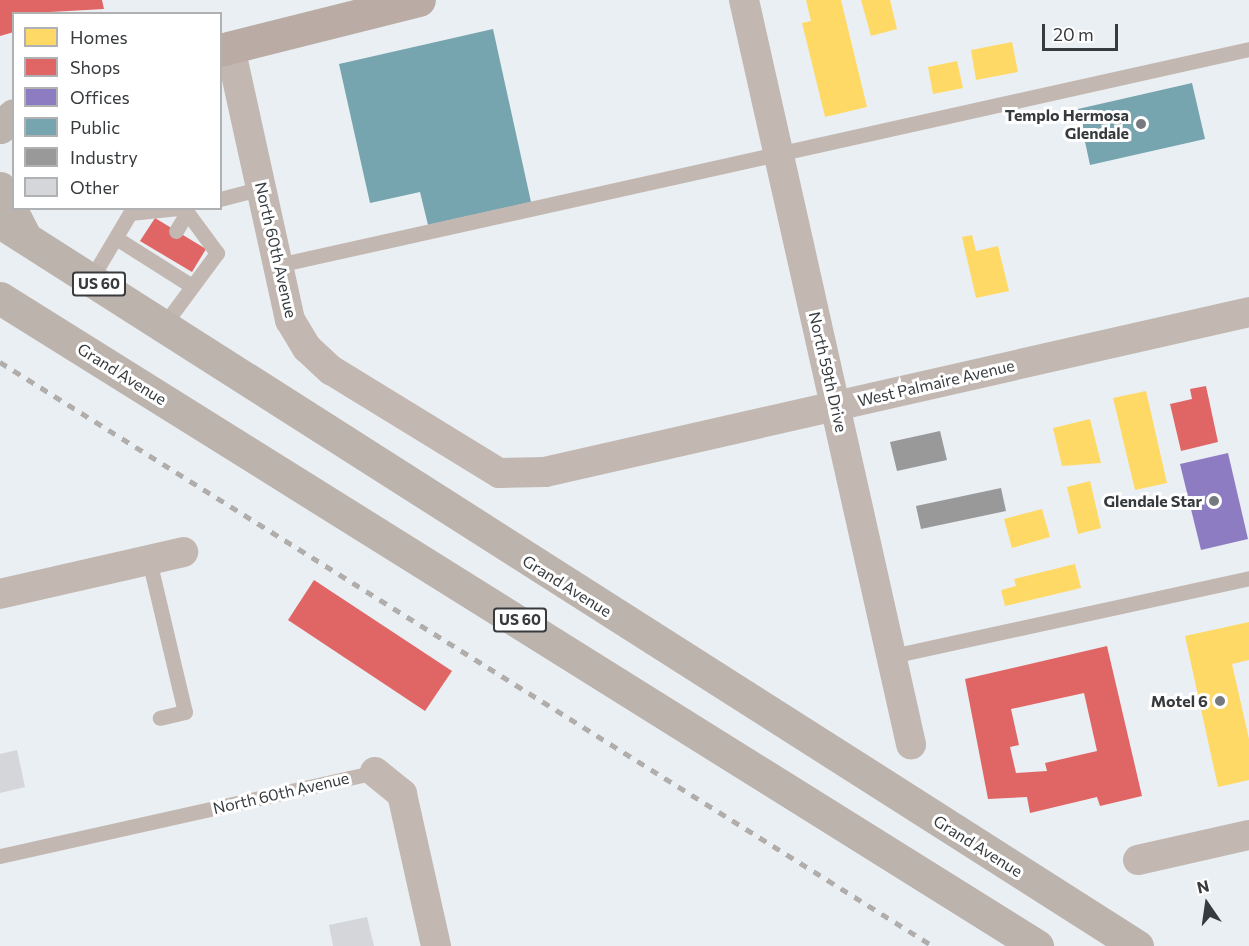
<!DOCTYPE html>
<style>
body{margin:0}
#map{position:relative;width:1249px;height:946px;overflow:hidden;background:#eaeff4;font-family:Commissioner,sans-serif}
div>[style]{position:absolute}
.homes>*{inset:0;background:#ffd966}
.shops>*{inset:0;background:#e06666}
.offices>*{inset:0;background:#8e7cc3}
.public>*{inset:0;background:#76a5af}
.industry>*{inset:0;background:#999}
.building>*{inset:0;background:#d4d6da}
.lane>*{height:15px;margin:-7.5px;padding:0 7.5px;transform-origin:7.5px;border-radius:7.5px;background:#c3b8b1}
.street>*{height:30px;margin:-15px;padding:0 15px;transform-origin:15px;border-radius:15px;background:#c3b8b1}
.secondary>*{height:33px;margin:-16.5px;padding:0 16.5px;transform-origin:16.5px;border-radius:16.5px;background:#baaca5}
.highway>*{height:33px;margin:-16.5px;padding:0 16.5px;transform-origin:16.5px;border-radius:16.5px;background:#bcb3ad}
.rail>*{height:4.5px;margin-top:-2.25px;transform-origin:0;background:repeating-linear-gradient(90deg,#b0adaa 0 8px,transparent 0 16px)}
.dots>*{width:16px;height:16px;translate:-50% -50%;box-sizing:border-box;border:3px solid #fff;border-radius:50%}
span{translate:-50% -50%;white-space:nowrap;text-align:center;line-height:1.15;-webkit-text-stroke:6px #fff;paint-order:stroke}
.shield-label span{padding:2px 4px;background:#fff;border:2px solid;border-radius:4px;-webkit-text-stroke-width:0}
.shield-label{font-size:15px;color:#373b3e;font-weight:700}
.poi-label{font-size:16px;color:#373b3e;font-weight:700}
.right{translate:-100% -50%;text-align:right}
.street-label{font-size:16px;color:#373b3e}
.legend{position:absolute;left:12px;top:12px;width:210px;height:198px;box-sizing:border-box;background:#fff;border:2px solid #afb1b2;margin:0;padding:8px 10px;list-style:none;font-size:18px;color:#373b3e}
.legend li{display:flex;align-items:center;gap:12px;height:30px}
.legend b{width:30px;border:2px solid #afb1b2}
.north{position:absolute;left:1177px;top:874px;width:60px;height:60px;-webkit-text-stroke:4px #fff;paint-order:stroke;rotate:347deg;font-size:16px;font-weight:700;line-height:24px;text-align:center;color:#373b3e}
.north::after{content:'';display:block;margin:auto;width:21px;height:27px;background:#373b3e;clip-path:polygon(50% 0,100% 100%,50% 72%,0 100%)}
.scale{position:absolute;left:1042px;top:24px;width:76px;height:27px;box-sizing:border-box;border:3px solid #373b3e;border-top:0;padding-left:8px;font-size:18px;line-height:21px;white-space:nowrap;color:#373b3e;-webkit-text-stroke:4px #fff;paint-order:stroke}
</style>
<div id="map">
<div class="homes">
<i style="clip-path:polygon(806px 0,841px 0,867px 107px,825px 117px,802px 23px,811px 21px)"></i>
<i style="clip-path:polygon(861px 0,890px 0,897px 29px,871px 36px)"></i>
<i style="clip-path:polygon(1012px 42px,1018px 72px,976px 80px,971px 50px)"></i>
<i style="clip-path:polygon(957px 61px,963px 88px,933px 94px,928px 67px)"></i>
<i style="clip-path:polygon(972px 235px,976px 251px,998px 246px,1009px 291px,976px 298px,962px 237px)"></i>
<i style="clip-path:polygon(1146px 391px,1167px 483px,1135px 490px,1113px 398px)"></i>
<i style="clip-path:polygon(1090px 419px,1101px 463px,1062px 466px,1053px 428px)"></i>
<i style="clip-path:polygon(1090px 481px,1101px 528px,1078px 534px,1067px 487px)"></i>
<i style="clip-path:polygon(1042px 509px,1050px 537px,1012px 548px,1004px 519px)"></i>
<i style="clip-path:polygon(1075px 564px,1081px 588px,1005px 606px,1001px 590px,1016px 586px,1014px 579px)"></i>
<i style="clip-path:polygon(1249px 622px,1249px 660px,1232px 664px,1249px 739px,1249px 780px,1218px 787px,1185px 636px)"></i>
</div>
<div class="shops">
<i style="clip-path:polygon(0 0,102px 0,104px 9px,14px 14px,14px 32px,0 36px)"></i>
<i style="clip-path:polygon(155px 218px,206px 249px,192px 272px,140px 241px)"></i>
<i style="clip-path:polygon(1206px 386px,1218px 442px,1181px 451px,1170px 404px,1192px 399px,1190px 389px)"></i>
<i style="clip-path:polygon(314px 580px,452px 671px,425px 711px,288px 620px)"></i>
<i style="clip-path:polygon(evenodd,1107px 646px,1142px 796px,1100px 806px,1097px 797px,1030px 813px,1027px 797px,988px 799px,965px 679px,1107px 646px,1084px 693px,1097px 751px,1045px 763px,1047px 771px,1016px 773px,1010px 747px,1019px 745px,1011px 709px,1084px 693px)"></i>
</div>
<div class="offices">
<i style="clip-path:polygon(1228px 453px,1248px 539px,1201px 550px,1180px 464px)"></i>
</div>
<div class="public">
<i style="clip-path:polygon(493px 29px,531px 202px,428px 225px,420px 192px,370px 203px,339px 64px)"></i>
<i style="clip-path:polygon(1192px 83px,1205px 139px,1090px 165px,1078px 109px)"></i>
</div>
<div class="industry">
<i style="clip-path:polygon(940px 431px,947px 460px,897px 471px,890px 442px)"></i>
<i style="clip-path:polygon(1001px 488px,1006px 511px,921px 529px,916px 506px)"></i>
</div>
<div class="building">
<i style="clip-path:polygon(17px 750px,25px 787px,0 793px,0 754px)"></i>
<i style="clip-path:polygon(367px 917px,374px 946px,333px 946px,329px 925px)"></i>
</div>
<div class="lane">
<i style="left:220px;top:199px;width:43px;rotate:-14.7deg"></i>
<i style="left:176px;top:231px;width:21px;rotate:-59deg"></i>
<i style="left:116px;top:238px;width:90px;rotate:32.3deg"></i>
<i style="left:278px;top:265px;width:995px;rotate:-12.54deg"></i>
<i style="left:91px;top:279px;width:77px;rotate:-59.4deg"></i>
<i style="left:130px;top:213px;width:49px;rotate:-5.8deg"></i>
<i style="left:163px;top:326px;width:91px;rotate:-53.5deg"></i>
<i style="left:217px;top:253px;width:56px;rotate:-126.3deg"></i>
<i style="left:149px;top:560px;width:156px;rotate:76.7deg"></i>
<i style="left:185px;top:712px;width:26px;rotate:167deg"></i>
<i style="left:892px;top:656px;width:365px;rotate:-12.3deg"></i>
<i style="left:0;top:856px;width:384px;rotate:-12.6deg"></i>
</div>
<div class="street">
<i style="left:744px;top:0;width:763px;rotate:77.35deg"></i>
<i style="left:230px;top:47px;width:280px;rotate:77.6deg"></i>
<i style="left:290px;top:320px;width:33px;rotate:59deg"></i>
<i style="left:307px;top:348px;width:33px;rotate:43deg"></i>
<i style="left:331px;top:370px;width:197px;rotate:31.5deg"></i>
<i style="left:499px;top:473px;width:46px;rotate:-1.2deg"></i>
<i style="left:545px;top:472px;width:722px;rotate:-12.8deg"></i>
<i style="left:0;top:594px;width:188px;rotate:-12.9deg"></i>
<i style="left:375px;top:772px;width:35px;rotate:39deg"></i>
<i style="left:402px;top:794px;width:156px;rotate:77.4deg"></i>
<i style="left:1138px;top:860px;width:114px;rotate:-12.7deg"></i>
</div>
<div class="secondary">
<i style="left:220px;top:50px;width:205px;rotate:-14.1deg"></i>
</div>
<div class="highway">
<i style="left:0;top:127px;width:18px;rotate:-41deg"></i>
<i style="left:0;top:188px;width:55px;rotate:63deg"></i>
<i style="left:0;top:222px;width:1348px;rotate:32.49deg"></i>
<i style="left:0;top:298px;width:1223px;rotate:32deg"></i>
</div>
<div class="rail">
<i style="left:0;top:362px;width:1101px;rotate:32.04deg"></i>
</div>
<div class="dots">
<i style="left:1141px;top:124px;background:#767a7e"></i>
<i style="left:1214px;top:501px;background:#767a7e"></i>
<i style="left:1220px;top:701px;background:#767a7e"></i>
</div>
<div class="shield-label">
<span style="left:99px;top:284px">US 60</span>
<span style="left:520px;top:620px">US 60</span>
</div>
<div class="poi-label">
<span class="right" style="left:1129px;top:124px">Templo Hermosa<br>Glendale</span>
<span class="right" style="left:1202px;top:501px">Glendale Star</span>
<span class="right" style="left:1208px;top:701px">Motel 6</span>
</div>
<div class="street-label">
<span style="left:276px;top:250px;rotate:77deg">North 60th Avenue</span>
<span style="left:828px;top:372px;rotate:77deg">North 59th Drive</span>
<span style="left:122px;top:374px;rotate:32deg">Grand Avenue</span>
<span style="left:936px;top:383px;rotate:-13deg">West Palmaire Avenue</span>
<span style="left:567px;top:586px;rotate:32deg">Grand Avenue</span>
<span style="left:281px;top:793px;rotate:-13deg">North 60th Avenue</span>
<span style="left:978px;top:846px;rotate:32deg">Grand Avenue</span>
</div>
<ul class="legend">
<li><b style="height:16px;background:#ffd966"></b>Homes</li>
<li><b style="height:16px;background:#e06666"></b>Shops</li>
<li><b style="height:16px;background:#8e7cc3"></b>Offices</li>
<li><b style="height:16px;background:#76a5af"></b>Public</li>
<li><b style="height:16px;background:#999"></b>Industry</li>
<li><b style="height:16px;background:#d4d6da"></b>Other</li>
</ul>
<div class="north">N</div>
<div class="scale">20 m</div>
</div>
